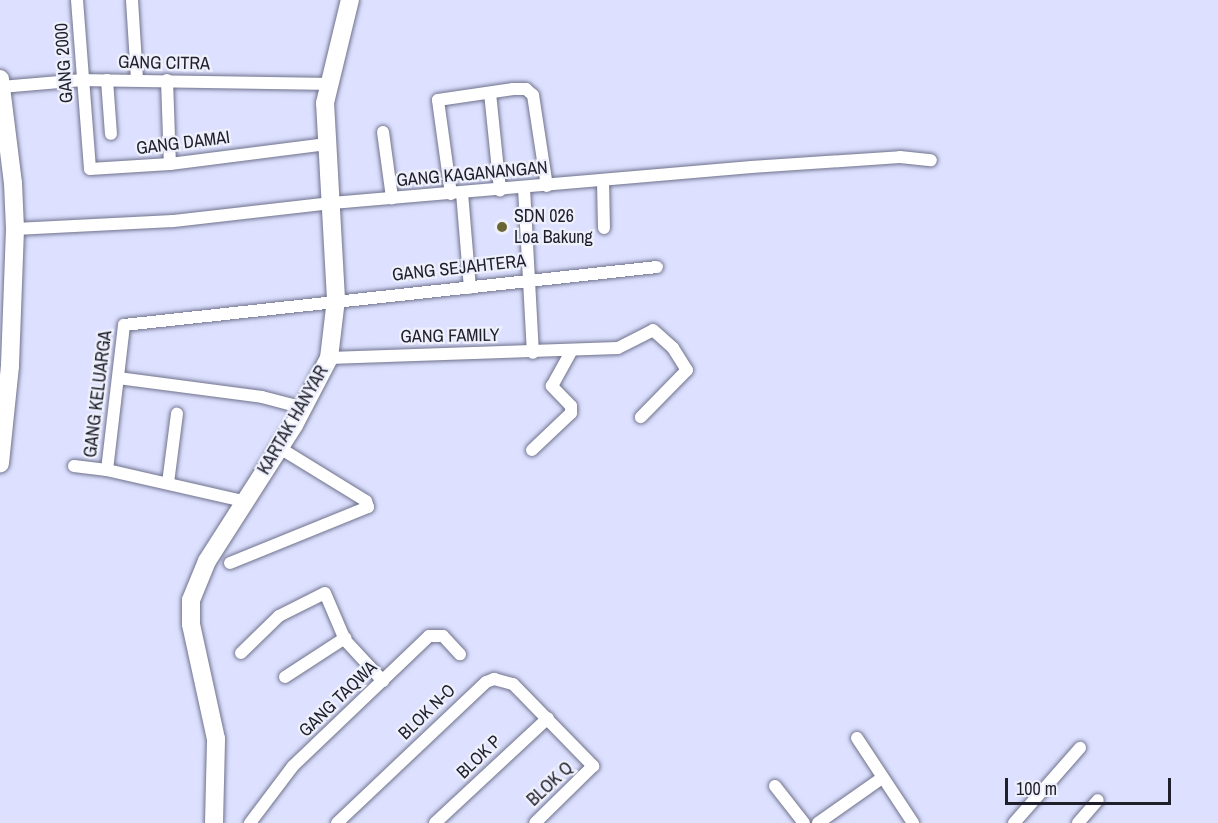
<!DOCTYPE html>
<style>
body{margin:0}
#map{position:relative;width:1218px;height:823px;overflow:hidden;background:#dde1ff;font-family:"Archivo Narrow",sans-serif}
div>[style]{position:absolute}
.roads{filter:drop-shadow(0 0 2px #6f728c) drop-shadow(0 0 2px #6f728c)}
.street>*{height:12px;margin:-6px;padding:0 6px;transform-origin:6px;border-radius:6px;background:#fff}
.secondary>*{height:18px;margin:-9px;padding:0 9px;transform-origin:9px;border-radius:9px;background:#fff}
.dots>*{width:16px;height:16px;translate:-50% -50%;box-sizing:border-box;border:3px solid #eef0fc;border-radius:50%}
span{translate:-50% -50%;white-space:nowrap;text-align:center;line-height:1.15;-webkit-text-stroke:4.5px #eef0fc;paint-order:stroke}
.street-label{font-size:18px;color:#1e1f2a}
.poi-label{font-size:18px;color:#1e1f2a}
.left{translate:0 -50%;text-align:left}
.scale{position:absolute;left:1005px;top:778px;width:166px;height:27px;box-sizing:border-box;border:3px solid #1e1f2a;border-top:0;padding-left:8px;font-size:18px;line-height:21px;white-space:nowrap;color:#1e1f2a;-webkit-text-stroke:4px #eef0fc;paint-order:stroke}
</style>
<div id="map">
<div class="roads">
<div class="street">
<i style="left:77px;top:0;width:169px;rotate:85.6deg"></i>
<i style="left:90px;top:169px;width:80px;rotate:-3.6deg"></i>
<i style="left:170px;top:164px;width:158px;rotate:-7.3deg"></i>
<i style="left:132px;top:0;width:80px;rotate:86.4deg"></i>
<i style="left:107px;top:80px;width:54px;rotate:85.8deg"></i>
<i style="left:167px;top:80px;width:84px;rotate:88deg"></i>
<i style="left:1px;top:87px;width:82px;rotate:-4.9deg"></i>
<i style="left:83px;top:80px;width:244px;rotate:0.9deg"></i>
<i style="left:490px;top:93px;width:98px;rotate:84.1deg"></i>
<i style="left:383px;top:132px;width:67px;rotate:82.2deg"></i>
<i style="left:603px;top:181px;width:47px;rotate:88.8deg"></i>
<i style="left:524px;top:188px;width:165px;rotate:86.9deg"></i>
<i style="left:462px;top:193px;width:95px;rotate:85.2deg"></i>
<i style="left:451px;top:194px;width:95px;rotate:-97.9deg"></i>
<i style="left:438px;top:100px;width:76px;rotate:-8.3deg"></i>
<i style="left:513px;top:89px;width:13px"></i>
<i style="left:526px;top:89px;width:9px;rotate:41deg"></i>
<i style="left:533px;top:95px;width:92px;rotate:81.3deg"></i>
<i style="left:15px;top:229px;width:158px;rotate:-2.9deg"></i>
<i style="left:173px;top:221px;width:160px;rotate:-6.5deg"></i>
<i style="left:332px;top:203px;width:421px;rotate:-4.9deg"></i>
<i style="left:751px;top:167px;width:149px;rotate:-3.8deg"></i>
<i style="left:900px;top:157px;width:31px;rotate:6deg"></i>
<i style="left:329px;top:358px;width:289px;rotate:-2deg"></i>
<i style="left:618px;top:348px;width:39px;rotate:-27deg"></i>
<i style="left:653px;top:330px;width:27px;rotate:42deg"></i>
<i style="left:673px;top:348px;width:26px;rotate:58deg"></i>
<i style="left:687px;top:370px;width:66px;rotate:134.4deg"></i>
<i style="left:118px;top:378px;width:145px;rotate:7.5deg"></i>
<i style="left:262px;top:397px;width:43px;rotate:14.7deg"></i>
<i style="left:532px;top:450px;width:54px;rotate:-43.5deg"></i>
<i style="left:571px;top:413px;width:7px;rotate:-90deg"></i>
<i style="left:571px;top:406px;width:28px;rotate:-134deg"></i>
<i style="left:552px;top:386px;width:39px;rotate:-61deg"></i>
<i style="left:74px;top:466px;width:33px;rotate:7deg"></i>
<i style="left:168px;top:483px;width:70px;rotate:-82.6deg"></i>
<i style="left:243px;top:501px;width:139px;rotate:-167.2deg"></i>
<i style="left:107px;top:470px;width:146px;rotate:-83.3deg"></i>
<i style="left:124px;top:325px;width:536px;rotate:-6.21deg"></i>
<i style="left:230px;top:563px;width:149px;rotate:-22.1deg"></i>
<i style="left:368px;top:507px;width:6px;rotate:-108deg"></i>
<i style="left:366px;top:501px;width:101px;rotate:-148.4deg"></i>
<i style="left:241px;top:653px;width:53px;rotate:-44.2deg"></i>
<i style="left:279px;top:616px;width:51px;rotate:-26.6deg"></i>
<i style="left:325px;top:593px;width:51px;rotate:66.9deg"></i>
<i style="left:345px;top:640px;width:56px;rotate:47.2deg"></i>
<i style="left:285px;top:677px;width:72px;rotate:-33deg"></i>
<i style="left:857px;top:738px;width:102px;rotate:56.6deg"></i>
<i style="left:775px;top:786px;width:47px;rotate:51.9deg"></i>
<i style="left:250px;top:823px;width:71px;rotate:-53deg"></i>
<i style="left:293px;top:766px;width:188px;rotate:-43.7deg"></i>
<i style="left:429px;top:636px;width:14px"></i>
<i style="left:443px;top:636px;width:25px;rotate:47deg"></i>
<i style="left:337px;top:823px;width:205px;rotate:-43.4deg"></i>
<i style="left:486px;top:682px;width:9px;rotate:-21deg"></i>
<i style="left:494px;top:679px;width:20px;rotate:15deg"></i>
<i style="left:513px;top:684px;width:115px;rotate:45.7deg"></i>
<i style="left:593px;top:766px;width:81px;rotate:135.5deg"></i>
<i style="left:435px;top:823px;width:154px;rotate:-42.9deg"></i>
<i style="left:818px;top:823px;width:78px;rotate:-35.1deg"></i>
<i style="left:1014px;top:823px;width:100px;rotate:-48.7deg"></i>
<i style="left:1078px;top:823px;width:30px;rotate:-49deg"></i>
</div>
<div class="secondary">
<i style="left:0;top:79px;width:105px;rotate:82.9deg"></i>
<i style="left:13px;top:183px;width:46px;rotate:87.5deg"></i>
<i style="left:15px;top:229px;width:137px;rotate:92.1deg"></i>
<i style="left:10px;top:366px;width:98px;rotate:95.9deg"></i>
<i style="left:214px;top:823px;width:84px;rotate:-88.6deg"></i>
<i style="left:216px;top:739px;width:118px;rotate:-102.3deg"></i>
<i style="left:191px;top:624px;width:24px;rotate:-90deg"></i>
<i style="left:191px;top:600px;width:42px;rotate:-67.7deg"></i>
<i style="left:207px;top:561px;width:161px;rotate:-57.4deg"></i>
<i style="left:294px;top:425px;width:76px;rotate:-62.4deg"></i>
<i style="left:329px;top:358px;width:59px;rotate:-83.2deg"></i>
<i style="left:336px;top:299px;width:196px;rotate:-93.2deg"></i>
<i style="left:325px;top:103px;width:106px;rotate:-76.4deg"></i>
</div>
</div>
<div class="dots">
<i style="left:502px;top:227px;background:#6a6633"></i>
</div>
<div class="street-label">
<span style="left:64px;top:63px;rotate:-94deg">GANG 2000</span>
<span style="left:164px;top:63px;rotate:1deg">GANG CITRA</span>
<span style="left:183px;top:143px;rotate:-7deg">GANG DAMAI</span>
<span style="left:472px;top:174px;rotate:-5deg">GANG KAGANANGAN</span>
<span style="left:459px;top:268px;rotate:-6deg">GANG SEJAHTERA</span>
<span style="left:450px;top:336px;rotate:-1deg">GANG FAMILY</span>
<span style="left:98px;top:394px;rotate:-83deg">GANG KELUARGA</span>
<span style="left:293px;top:420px;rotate:-60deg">KARTAK HANYAR</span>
<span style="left:338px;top:699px;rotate:-44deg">GANG TAQWA</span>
<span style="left:427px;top:712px;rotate:-44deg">BLOK N-O</span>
<span style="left:479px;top:757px;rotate:-44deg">BLOK P</span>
<span style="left:550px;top:784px;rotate:-43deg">BLOK Q</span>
</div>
<div class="poi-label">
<span class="left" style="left:514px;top:227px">SDN 026<br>Loa Bakung</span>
</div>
<div class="scale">100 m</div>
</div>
